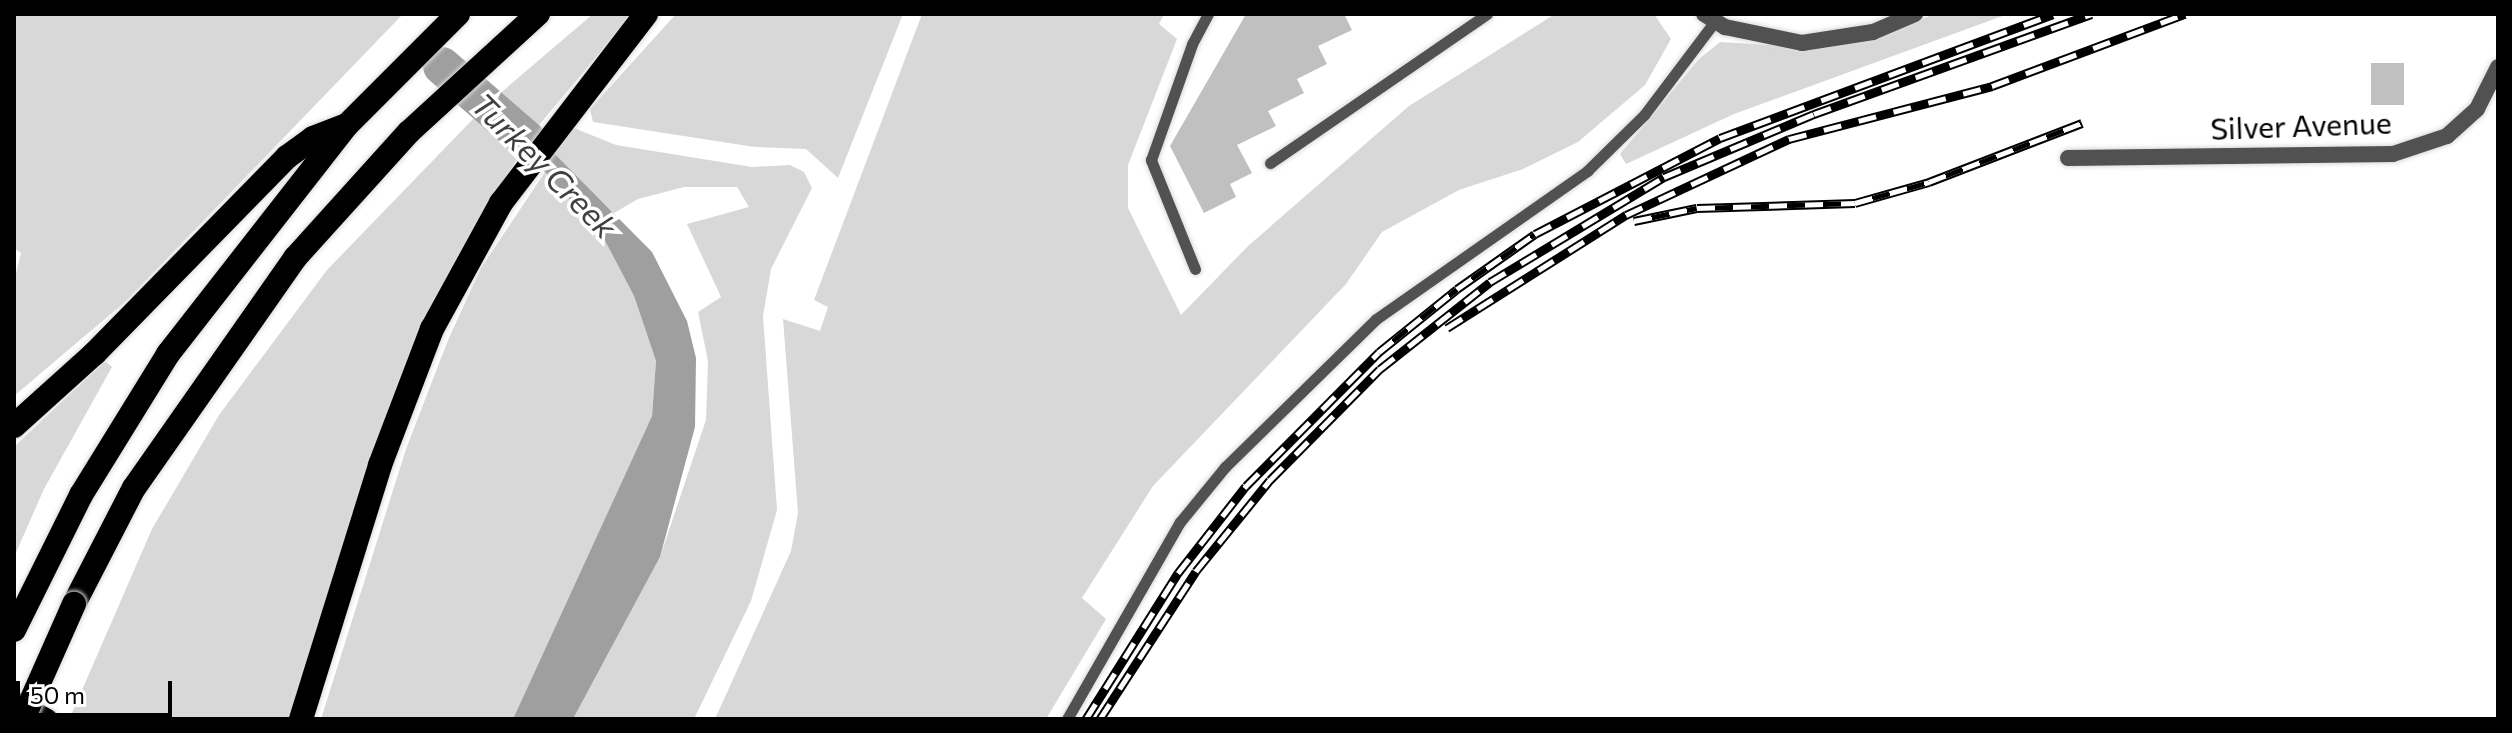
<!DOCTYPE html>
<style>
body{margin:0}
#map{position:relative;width:2512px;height:733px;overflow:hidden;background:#fff;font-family:Commissioner,sans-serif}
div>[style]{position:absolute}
.green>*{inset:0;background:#d8d8d8}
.water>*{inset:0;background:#9f9f9f}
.river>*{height:38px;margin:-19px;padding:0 19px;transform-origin:19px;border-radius:19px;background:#9f9f9f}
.building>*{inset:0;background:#c0c0c0}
.roads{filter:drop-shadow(0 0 2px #dbdbdb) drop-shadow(0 0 2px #dbdbdb)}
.lane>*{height:11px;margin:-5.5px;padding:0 5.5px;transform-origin:5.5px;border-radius:5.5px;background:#515151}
.street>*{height:16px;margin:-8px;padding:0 8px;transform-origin:8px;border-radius:8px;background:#515151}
.primary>*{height:20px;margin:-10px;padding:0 10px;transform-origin:10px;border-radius:10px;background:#000}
.highway>*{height:24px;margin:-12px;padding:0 12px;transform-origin:12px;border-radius:12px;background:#000}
.rail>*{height:9px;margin-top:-4.5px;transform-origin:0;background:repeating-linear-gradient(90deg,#fff 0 18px,#000 0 36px);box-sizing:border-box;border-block:2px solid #000}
.bridges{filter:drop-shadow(0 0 2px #dbdbdb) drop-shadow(0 0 2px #dbdbdb)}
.highway-bridge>*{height:24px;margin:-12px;padding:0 12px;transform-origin:12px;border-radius:12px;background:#000}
span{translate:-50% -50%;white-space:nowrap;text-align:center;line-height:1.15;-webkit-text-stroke:7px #fff;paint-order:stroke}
.street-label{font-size:30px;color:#000}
.water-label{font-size:32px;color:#404040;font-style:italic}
.frame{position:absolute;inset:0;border:16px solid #000;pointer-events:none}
.scale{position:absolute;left:16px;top:681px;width:156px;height:36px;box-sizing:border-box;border:4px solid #000;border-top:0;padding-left:10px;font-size:24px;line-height:28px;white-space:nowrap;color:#000;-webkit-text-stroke:6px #fff;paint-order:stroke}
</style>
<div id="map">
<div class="green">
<i style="clip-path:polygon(14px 14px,403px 14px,126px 301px,14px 396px,14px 281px,21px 253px,14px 248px)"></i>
<i style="clip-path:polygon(593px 14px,632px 14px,534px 131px,497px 96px)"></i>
<i style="clip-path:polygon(676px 14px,903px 14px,838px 178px,806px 149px,755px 147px,593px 122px,590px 109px)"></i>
<i style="clip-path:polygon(922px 14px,1164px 14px,1159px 24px,1177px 39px,1128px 165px,1128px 208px,1181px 315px,1248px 246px,1409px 106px,1555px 14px,1654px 14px,1671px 39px,1645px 85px,1578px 142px,1523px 169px,1459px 190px,1382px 232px,1346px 284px,1153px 486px,1082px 598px,1106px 619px,1046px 719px,715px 719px,791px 551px,798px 513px,783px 319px,820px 331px,828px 307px,814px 300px)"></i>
<i style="clip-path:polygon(1934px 14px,2008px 14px,1734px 114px,1626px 164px,1620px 154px,1699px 59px,1720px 42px,1826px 48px,1890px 33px)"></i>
<i style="clip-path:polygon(474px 118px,519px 155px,439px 293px,290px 719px,82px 719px,72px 713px,152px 529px,219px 415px,327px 270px)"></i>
<i style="clip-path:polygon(574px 128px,616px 145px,752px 167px,790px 165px,804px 172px,812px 188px,771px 269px,763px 316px,777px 510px,751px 601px,694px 719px,573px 719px,660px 557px,706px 420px,708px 361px,698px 312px,721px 297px,687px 224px,749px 207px,737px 187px,684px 187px,638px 199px,614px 213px,552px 153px)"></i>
<i style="clip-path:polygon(545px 172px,603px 237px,634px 296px,656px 361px,652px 416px,513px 719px,321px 719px,406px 449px,448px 340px,481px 268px)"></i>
<i style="clip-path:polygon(105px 361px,112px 367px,44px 489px,14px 557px,14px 447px)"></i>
</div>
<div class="water">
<i style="clip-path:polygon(497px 96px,652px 252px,687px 321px,696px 358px,695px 427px,660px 557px,573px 719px,513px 719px,652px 416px,656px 361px,634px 296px,603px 237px,545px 172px,474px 118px)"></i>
</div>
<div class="river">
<i style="left:442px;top:66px;width:113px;rotate:41deg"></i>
</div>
<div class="building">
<i style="clip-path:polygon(1246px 14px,1344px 14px,1352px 30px,1318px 46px,1327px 64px,1297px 79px,1304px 93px,1268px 111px,1276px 126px,1237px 145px,1252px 173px,1230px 184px,1236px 197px,1204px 213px,1170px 146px)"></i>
<i style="clip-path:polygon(2371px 63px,2404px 63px,2404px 105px,2371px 105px)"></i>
</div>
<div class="roads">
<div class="lane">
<i style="left:1270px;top:163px;width:263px;rotate:-34.5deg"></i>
<i style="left:1195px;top:269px;width:118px;rotate:-112deg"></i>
<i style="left:1151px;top:160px;width:123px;rotate:-70.5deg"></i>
<i style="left:1192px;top:44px;width:34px;rotate:-62deg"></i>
<i style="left:1067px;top:719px;width:227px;rotate:-60.2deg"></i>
<i style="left:1180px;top:522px;width:71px;rotate:-50.7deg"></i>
<i style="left:1225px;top:467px;width:211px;rotate:-44.4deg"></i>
<i style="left:1376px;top:319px;width:258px;rotate:-35deg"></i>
<i style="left:1587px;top:171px;width:80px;rotate:-44.5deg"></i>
<i style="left:1644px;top:115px;width:118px;rotate:-52.9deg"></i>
</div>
<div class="street">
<i style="left:1704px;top:14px;width:25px;rotate:32deg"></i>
<i style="left:1725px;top:27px;width:79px;rotate:11.7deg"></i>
<i style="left:1802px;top:43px;width:72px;rotate:-8.8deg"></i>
<i style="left:1873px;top:32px;width:46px;rotate:-23.2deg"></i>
<i style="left:2068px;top:158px;width:325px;rotate:-0.7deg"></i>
<i style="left:2393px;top:154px;width:57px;rotate:-18.4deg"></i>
<i style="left:2447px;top:136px;width:40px;rotate:-42deg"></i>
<i style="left:2477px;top:109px;width:47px;rotate:-63.4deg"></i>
</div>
<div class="primary">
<i style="left:14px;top:701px;width:38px;rotate:28deg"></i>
</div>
<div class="highway">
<i style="left:14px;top:426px;width:108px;rotate:-42deg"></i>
<i style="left:94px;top:354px;width:276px;rotate:-45.6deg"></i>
<i style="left:287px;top:157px;width:32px;rotate:-36deg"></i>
<i style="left:313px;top:138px;width:34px;rotate:-21deg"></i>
<i style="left:74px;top:604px;width:131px;rotate:-62.7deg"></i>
<i style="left:134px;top:488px;width:281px;rotate:-55deg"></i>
<i style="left:295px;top:258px;width:170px;rotate:-47.9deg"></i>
<i style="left:409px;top:132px;width:175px;rotate:-42.5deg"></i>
<i style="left:14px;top:630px;width:151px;rotate:-63.6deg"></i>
<i style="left:81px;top:495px;width:166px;rotate:-58.3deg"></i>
<i style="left:168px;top:354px;width:291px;rotate:-52deg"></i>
<i style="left:347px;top:125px;width:157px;rotate:-45deg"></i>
<i style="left:301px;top:719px;width:266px;rotate:-72.7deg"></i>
<i style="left:380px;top:465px;width:146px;rotate:-69.1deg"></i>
<i style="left:432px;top:329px;width:144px;rotate:-61.3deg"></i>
<i style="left:501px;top:203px;width:238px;rotate:-52.5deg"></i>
</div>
</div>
<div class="rail">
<i style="left:1634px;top:221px;width:64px;rotate:-11.7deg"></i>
<i style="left:1697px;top:208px;width:158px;rotate:-1.8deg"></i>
<i style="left:1855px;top:203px;width:77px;rotate:-15.8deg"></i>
<i style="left:1929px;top:182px;width:164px;rotate:-21.1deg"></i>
<i style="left:1447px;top:328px;width:212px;rotate:-32.3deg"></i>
<i style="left:1626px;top:215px;width:180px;rotate:-25deg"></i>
<i style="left:1789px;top:139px;width:210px;rotate:-14.6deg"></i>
<i style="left:1992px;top:86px;width:206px;rotate:-20.5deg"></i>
<i style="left:1086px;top:719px;width:173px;rotate:-57.8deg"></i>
<i style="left:1178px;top:573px;width:110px;rotate:-52deg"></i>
<i style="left:1246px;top:486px;width:189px;rotate:-45.2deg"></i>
<i style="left:1379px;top:352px;width:100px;rotate:-38.9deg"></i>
<i style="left:1457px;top:289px;width:95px;rotate:-35.2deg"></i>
<i style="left:1535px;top:234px;width:208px;rotate:-27.4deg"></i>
<i style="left:1720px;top:138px;width:355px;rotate:-20.4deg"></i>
<i style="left:1100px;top:719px;width:176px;rotate:-57deg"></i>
<i style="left:1196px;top:571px;width:117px;rotate:-50.9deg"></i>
<i style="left:1270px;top:480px;width:156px;rotate:-45.3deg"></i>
<i style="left:1380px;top:369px;width:140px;rotate:-38.3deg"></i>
<i style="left:1490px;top:282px;width:203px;rotate:-31.1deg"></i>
<i style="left:1664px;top:177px;width:163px;rotate:-22.8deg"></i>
<i style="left:1814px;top:114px;width:295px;rotate:-19.8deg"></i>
</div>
<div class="bridges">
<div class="highway-bridge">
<i style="left:23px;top:719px;width:126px;rotate:-66.1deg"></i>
</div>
</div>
<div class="street-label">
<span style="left:2301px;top:125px;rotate:-2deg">Silver Avenue</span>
</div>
<div class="water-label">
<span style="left:545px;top:165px;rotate:45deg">Turkey Creek</span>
</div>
<div class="frame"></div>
<div class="scale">50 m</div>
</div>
